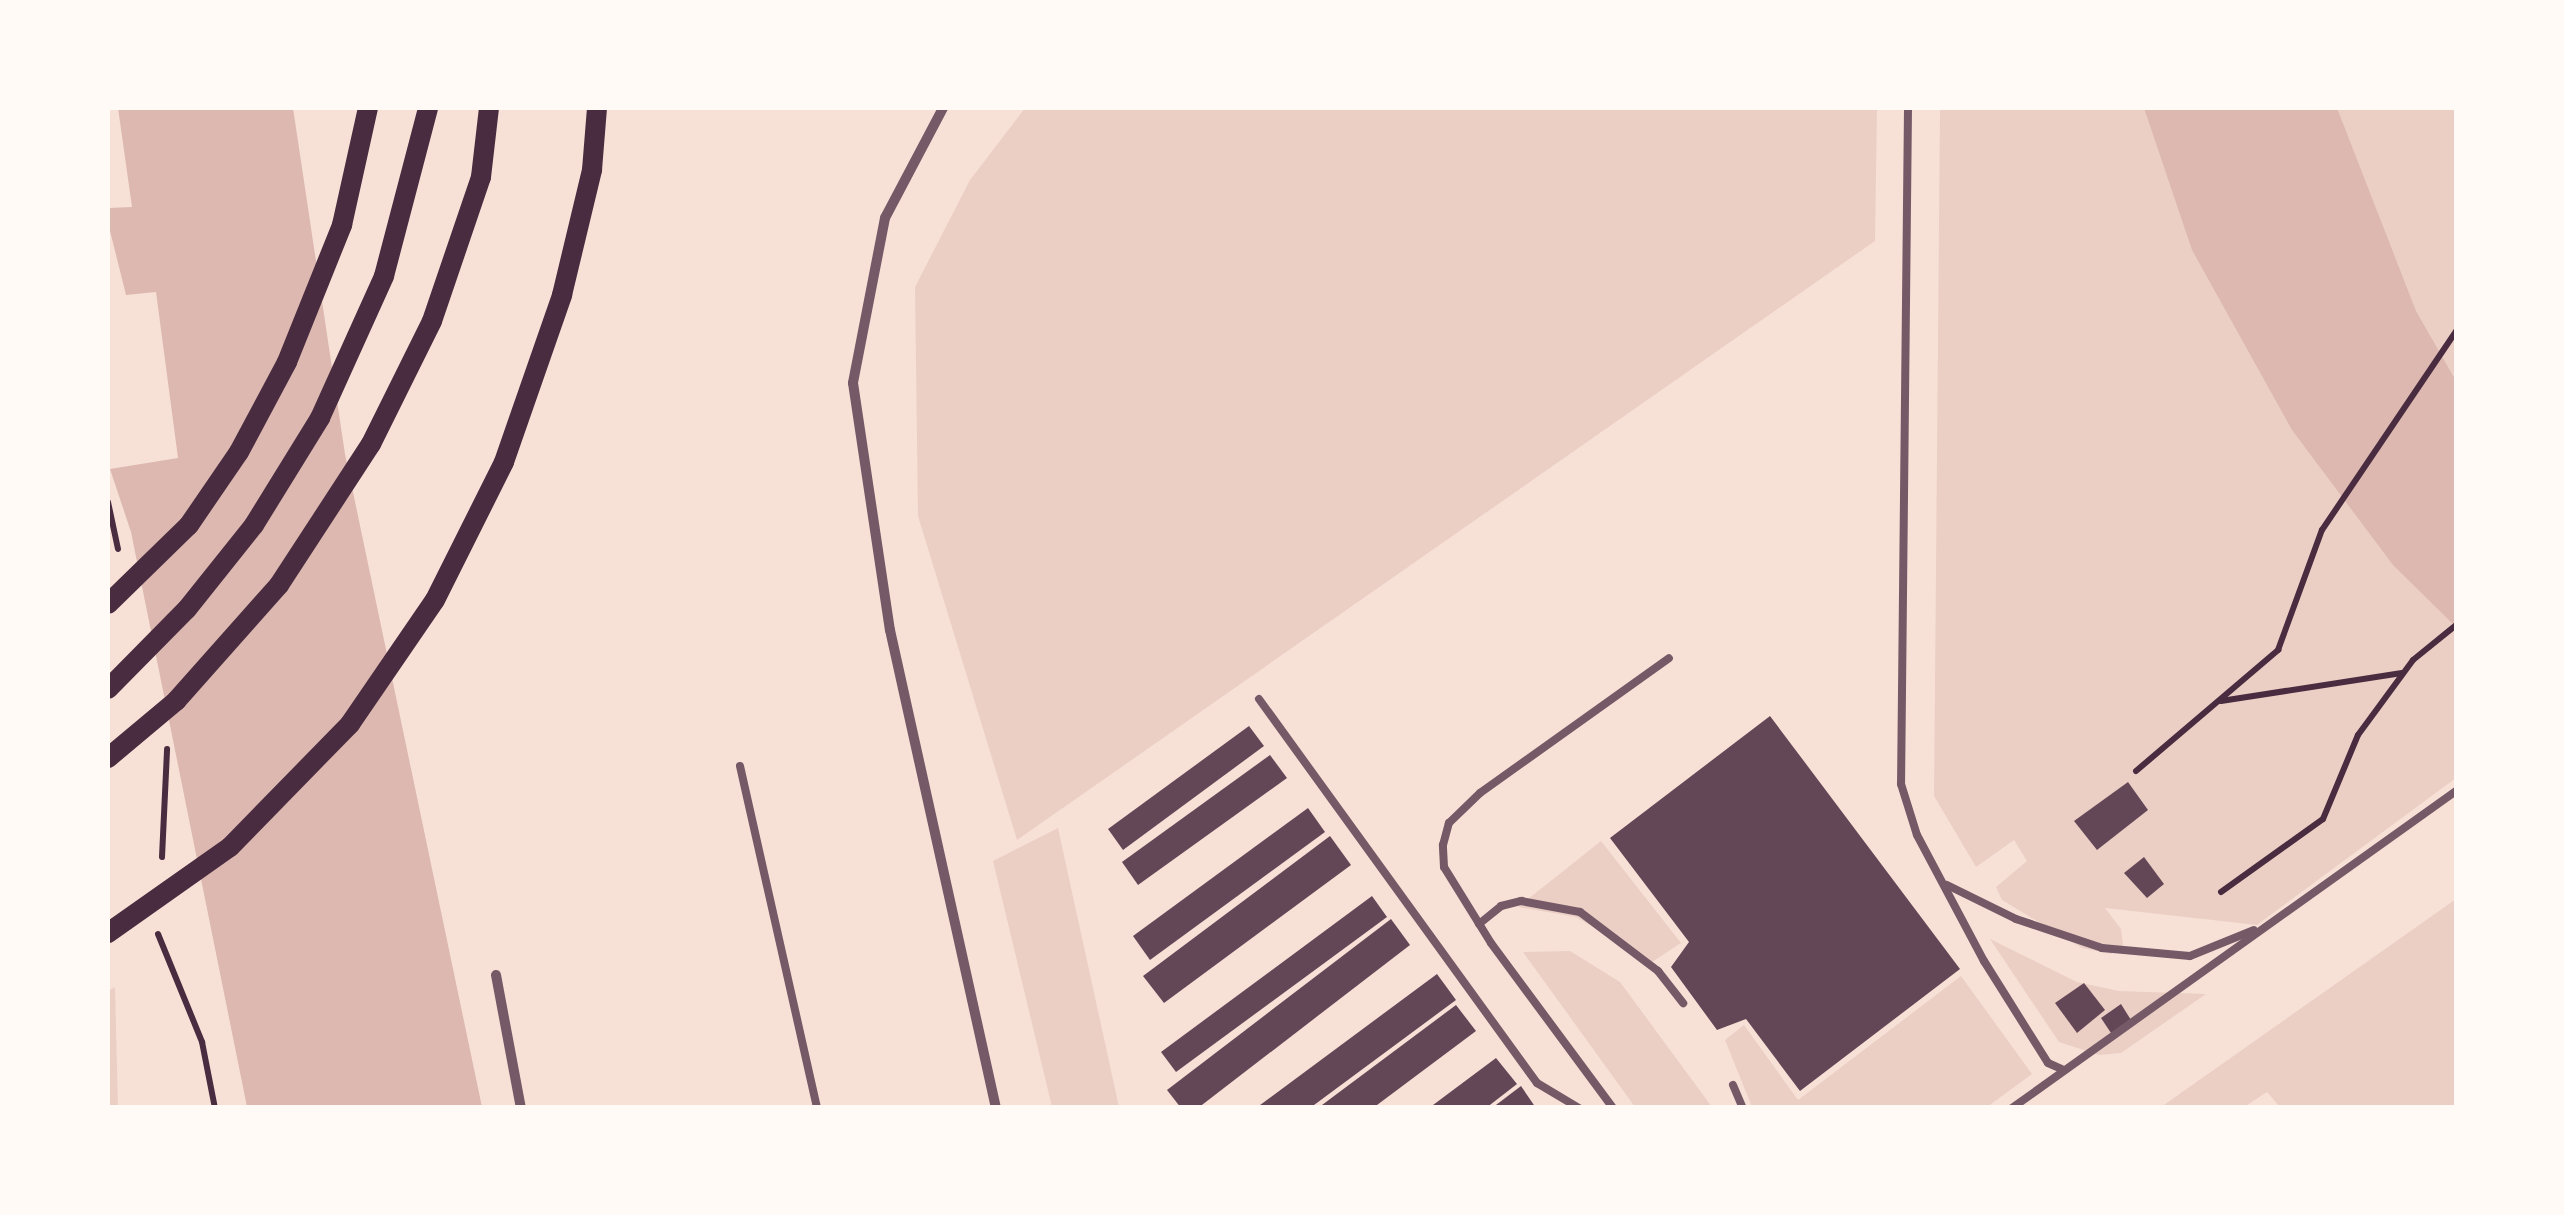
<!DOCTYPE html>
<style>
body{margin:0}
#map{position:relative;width:2564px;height:1215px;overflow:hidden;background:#f7e1d7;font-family:Helvetica,sans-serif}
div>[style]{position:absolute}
.green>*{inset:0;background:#ebcfc5}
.water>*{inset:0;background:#dcb8b0}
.building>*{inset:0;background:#644757}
.path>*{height:6px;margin:-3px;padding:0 3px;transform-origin:3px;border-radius:3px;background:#4a2c40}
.service>*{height:8px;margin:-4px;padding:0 4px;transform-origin:4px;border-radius:4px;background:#755966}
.minor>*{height:10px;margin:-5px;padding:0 5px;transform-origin:5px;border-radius:5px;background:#755966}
.secondary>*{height:20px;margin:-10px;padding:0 10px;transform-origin:10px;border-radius:10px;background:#4a2c40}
span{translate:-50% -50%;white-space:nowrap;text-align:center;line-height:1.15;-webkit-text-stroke:8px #fffaf5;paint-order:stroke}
.frame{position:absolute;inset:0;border:110px solid #fffaf5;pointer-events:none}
</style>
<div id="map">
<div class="green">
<i style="clip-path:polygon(1025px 108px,1877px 108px,1875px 241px,1017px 840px,918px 516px,915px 287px,970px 180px)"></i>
<i style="clip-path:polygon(1940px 108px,2456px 108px,2456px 778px,2257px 925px,2105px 908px,2121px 929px,2123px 945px,2111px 954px,2082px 948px,2002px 900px,1996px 887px,2027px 861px,2014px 840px,1976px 867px,1934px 796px)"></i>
<i style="clip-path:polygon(1058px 828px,1119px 1107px,1052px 1107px,993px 861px)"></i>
<i style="clip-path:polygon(1601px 841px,1681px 943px,1652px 962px,1576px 917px,1518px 907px)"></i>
<i style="clip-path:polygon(2456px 899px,2456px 1107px,2280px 1107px,2267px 1092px,2244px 1107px,2161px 1107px)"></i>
<i style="clip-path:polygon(1990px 939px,2077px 982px,2119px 991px,2206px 994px,2121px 1053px,2099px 1055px,2059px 1042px)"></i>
<i style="clip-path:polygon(1570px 951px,1620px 982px,1712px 1107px,1635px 1107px,1523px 952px)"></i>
<i style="clip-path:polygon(1961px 976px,2032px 1074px,1987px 1107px,1752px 1107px,1725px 1040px,1744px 1025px,1798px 1100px)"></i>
<i style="clip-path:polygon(115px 987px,118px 1107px,108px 1107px,108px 991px)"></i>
</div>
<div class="water">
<i style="clip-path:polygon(118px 108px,293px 108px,345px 454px,482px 1107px,247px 1107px,131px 532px,110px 469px,178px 458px,156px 292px,126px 295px,108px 223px,108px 208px,132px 207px)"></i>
<i style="clip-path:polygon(2144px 108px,2337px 108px,2416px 311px,2456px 381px,2456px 627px,2393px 565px,2292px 430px,2192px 250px)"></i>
</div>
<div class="building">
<i style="clip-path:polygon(1770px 716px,1960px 969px,1800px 1091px,1746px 1019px,1717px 1030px,1671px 967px,1689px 942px,1610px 838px)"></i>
<i style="clip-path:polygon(1249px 726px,1264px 746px,1123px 850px,1108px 829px)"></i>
<i style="clip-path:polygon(1270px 755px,1287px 778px,1138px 885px,1122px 862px)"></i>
<i style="clip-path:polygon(2128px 782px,2148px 810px,2097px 850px,2074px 821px)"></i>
<i style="clip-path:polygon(1308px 808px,1325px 832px,1150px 960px,1133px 936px)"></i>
<i style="clip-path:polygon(1330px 836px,1351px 865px,1164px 1003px,1143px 976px)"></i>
<i style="clip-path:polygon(2144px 857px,2164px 884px,2147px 898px,2124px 873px)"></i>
<i style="clip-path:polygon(1372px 896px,1387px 917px,1176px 1072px,1161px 1052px)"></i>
<i style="clip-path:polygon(1391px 919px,1410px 945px,1198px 1108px,1181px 1108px,1167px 1090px)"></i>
<i style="clip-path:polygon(1437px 974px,1456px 1000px,1310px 1108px,1256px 1108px)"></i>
<i style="clip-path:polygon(2084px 983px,2105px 1010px,2077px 1033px,2055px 1003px)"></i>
<i style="clip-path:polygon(2121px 1004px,2131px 1020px,2111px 1033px,2101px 1018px)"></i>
<i style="clip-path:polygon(1456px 1005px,1476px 1031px,1373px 1108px,1318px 1108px)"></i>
<i style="clip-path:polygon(1496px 1058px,1517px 1084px,1486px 1108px,1429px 1108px)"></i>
<i style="clip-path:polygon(1521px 1086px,1536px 1108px,1492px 1108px)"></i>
</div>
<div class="path">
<i style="left:108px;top:502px;width:48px;rotate:78deg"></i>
<i style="left:2221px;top:701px;width:183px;rotate:-8.8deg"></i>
<i style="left:2136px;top:771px;width:187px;rotate:-40.4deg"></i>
<i style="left:2278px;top:650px;width:128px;rotate:-69.9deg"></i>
<i style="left:2322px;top:530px;width:240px;rotate:-56deg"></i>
<i style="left:162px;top:857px;width:108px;rotate:-87.3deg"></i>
<i style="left:2221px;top:892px;width:125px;rotate:-35.6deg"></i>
<i style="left:2323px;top:819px;width:91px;rotate:-67.4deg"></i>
<i style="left:2358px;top:735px;width:93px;rotate:-53.7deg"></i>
<i style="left:2413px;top:660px;width:55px;rotate:-39.1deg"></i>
<i style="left:158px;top:934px;width:117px;rotate:67.8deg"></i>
<i style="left:202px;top:1042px;width:67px;rotate:78.9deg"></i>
</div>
<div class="service">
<i style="left:1908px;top:108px;width:676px;rotate:90.59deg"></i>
<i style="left:1901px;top:784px;width:53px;rotate:72.6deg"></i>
<i style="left:1917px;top:835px;width:143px;rotate:62deg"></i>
<i style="left:1984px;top:961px;width:120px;rotate:57.9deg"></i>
<i style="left:2048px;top:1063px;width:17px;rotate:24deg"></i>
<i style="left:1259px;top:699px;width:474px;rotate:54.1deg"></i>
<i style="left:1537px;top:1083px;width:49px;rotate:30.8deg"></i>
<i style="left:740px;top:766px;width:351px;rotate:77.3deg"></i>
<i style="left:1947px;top:885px;width:77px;rotate:26.2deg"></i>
<i style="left:2016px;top:919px;width:91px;rotate:18.6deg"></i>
<i style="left:2102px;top:948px;width:88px;rotate:5.2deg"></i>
<i style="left:2190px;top:956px;width:69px;rotate:-22.1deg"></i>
<i style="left:1479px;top:924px;width:28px;rotate:-39deg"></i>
<i style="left:1501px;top:906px;width:21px;rotate:-14deg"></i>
<i style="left:1521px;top:901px;width:60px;rotate:10.6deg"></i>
<i style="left:1580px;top:912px;width:98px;rotate:37.1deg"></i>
<i style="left:1658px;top:971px;width:41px;rotate:52deg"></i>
<i style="left:1733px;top:1085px;width:25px;rotate:67deg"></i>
<i style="left:1613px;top:1108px;width:205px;rotate:-126.5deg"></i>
<i style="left:1491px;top:943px;width:89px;rotate:-121.7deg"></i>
<i style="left:1444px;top:867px;width:22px;rotate:-93deg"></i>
<i style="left:1443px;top:845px;width:23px;rotate:-75deg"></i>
<i style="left:1449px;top:823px;width:43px;rotate:-44.1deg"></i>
<i style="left:1480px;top:793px;width:232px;rotate:-35.5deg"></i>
<i style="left:2012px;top:1108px;width:546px;rotate:-35.53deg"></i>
</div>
<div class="minor">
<i style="left:943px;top:108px;width:124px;rotate:117.8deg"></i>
<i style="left:885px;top:218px;width:168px;rotate:101deg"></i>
<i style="left:853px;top:383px;width:250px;rotate:81.5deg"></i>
<i style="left:890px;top:630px;width:490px;rotate:77.5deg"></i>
<i style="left:496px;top:975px;width:135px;rotate:79.4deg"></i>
</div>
<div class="secondary">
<i style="left:108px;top:604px;width:113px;rotate:-44.3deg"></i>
<i style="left:189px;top:525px;width:88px;rotate:-55.6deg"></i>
<i style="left:239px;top:452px;width:102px;rotate:-61.9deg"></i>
<i style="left:287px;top:362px;width:148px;rotate:-68.1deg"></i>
<i style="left:342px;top:225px;width:120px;rotate:-77.5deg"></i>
<i style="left:108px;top:689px;width:112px;rotate:-45.4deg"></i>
<i style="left:187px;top:609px;width:107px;rotate:-51.4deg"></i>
<i style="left:254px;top:525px;width:126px;rotate:-58.3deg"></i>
<i style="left:320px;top:418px;width:156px;rotate:-65.7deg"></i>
<i style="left:384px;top:276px;width:174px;rotate:-75.3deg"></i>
<i style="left:108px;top:758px;width:89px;rotate:-40deg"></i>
<i style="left:176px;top:701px;width:155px;rotate:-48.4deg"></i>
<i style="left:279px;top:585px;width:168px;rotate:-56.9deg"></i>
<i style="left:371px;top:444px;width:137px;rotate:-63.6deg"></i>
<i style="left:432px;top:321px;width:152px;rotate:-71.2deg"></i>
<i style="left:481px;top:177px;width:69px;rotate:-83.4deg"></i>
<i style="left:108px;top:933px;width:149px;rotate:-35.2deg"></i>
<i style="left:230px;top:847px;width:172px;rotate:-45.7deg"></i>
<i style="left:350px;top:724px;width:150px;rotate:-55.6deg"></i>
<i style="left:435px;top:600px;width:154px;rotate:-63.4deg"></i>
<i style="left:504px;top:462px;width:177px;rotate:-70.8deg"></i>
<i style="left:562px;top:295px;width:129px;rotate:-76.5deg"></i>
<i style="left:592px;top:170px;width:62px;rotate:-85.4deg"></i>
</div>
<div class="frame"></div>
</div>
